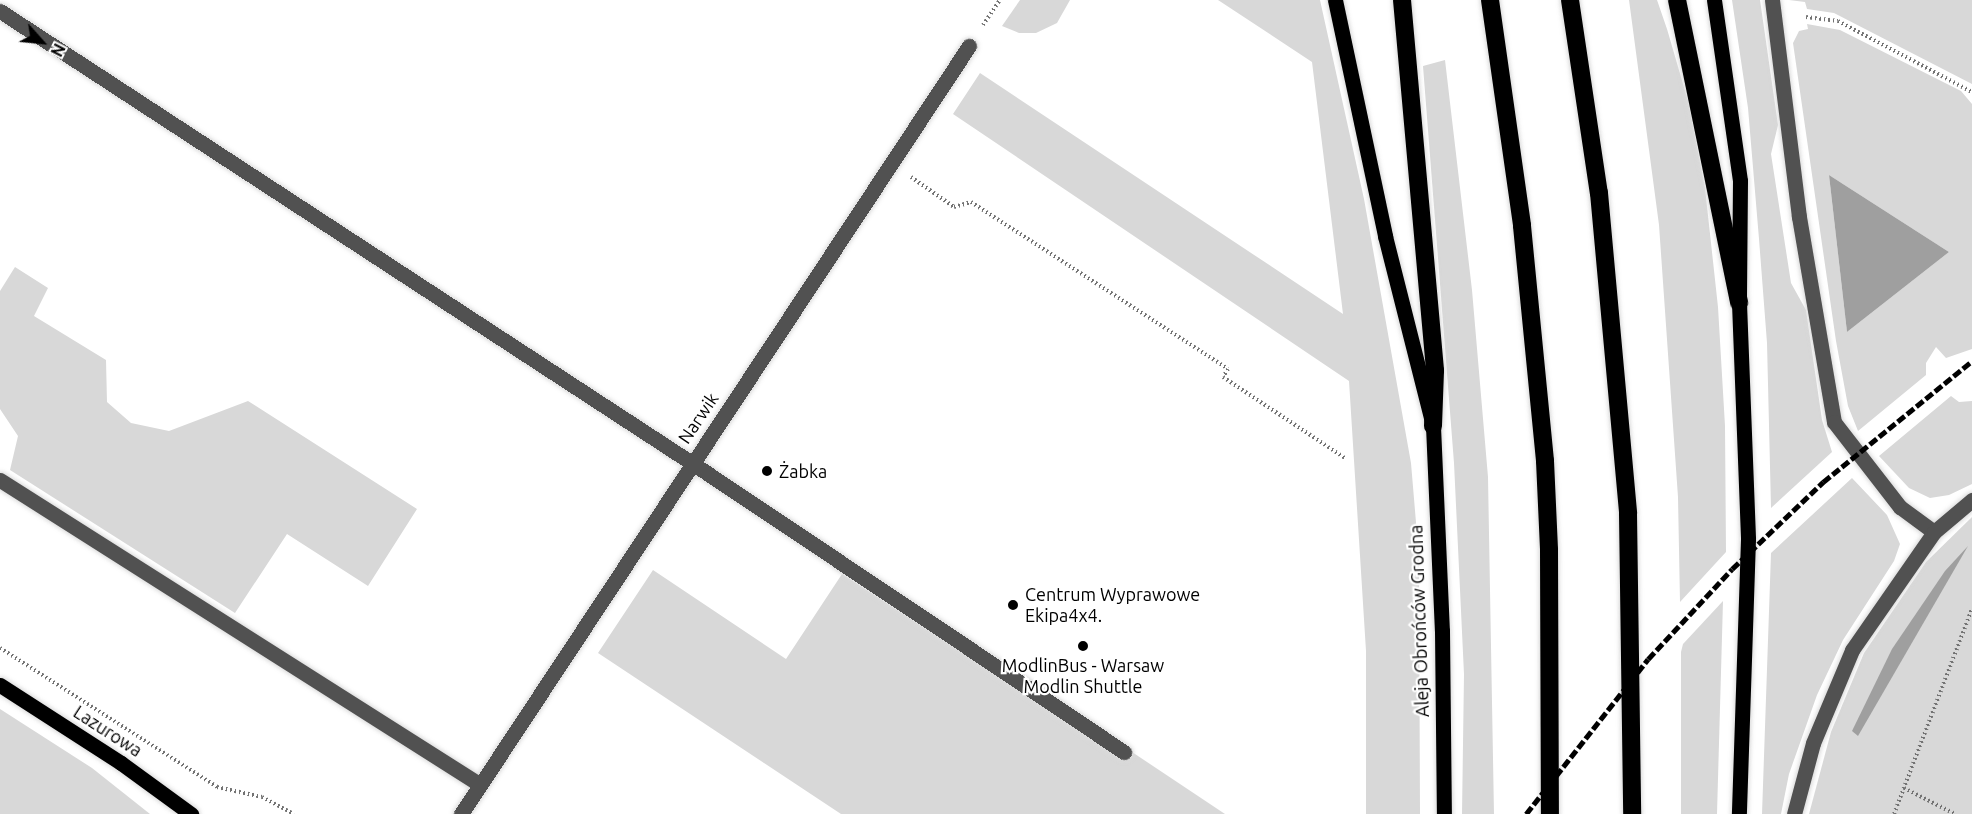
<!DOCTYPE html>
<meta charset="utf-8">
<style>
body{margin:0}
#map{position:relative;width:1972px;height:814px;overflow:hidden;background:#fff;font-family:Ubuntu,sans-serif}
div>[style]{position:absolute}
.green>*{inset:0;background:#d8d8d8}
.water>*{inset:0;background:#9f9f9f}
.path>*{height:4px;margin-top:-2px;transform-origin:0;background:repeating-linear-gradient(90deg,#737373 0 1.5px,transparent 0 4.5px)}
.roads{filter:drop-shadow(0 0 2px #dbdbdb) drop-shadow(0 0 2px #dbdbdb)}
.minor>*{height:15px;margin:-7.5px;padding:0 7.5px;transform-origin:7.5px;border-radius:7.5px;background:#515151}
.major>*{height:15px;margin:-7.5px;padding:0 7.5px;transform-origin:7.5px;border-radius:7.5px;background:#000}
.highway>*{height:18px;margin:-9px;padding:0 9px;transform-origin:9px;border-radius:9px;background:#000}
.rail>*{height:4.5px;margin-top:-2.25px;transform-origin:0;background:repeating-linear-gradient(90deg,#000 0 9px,transparent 0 12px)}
.dots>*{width:16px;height:16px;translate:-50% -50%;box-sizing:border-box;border:3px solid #fff;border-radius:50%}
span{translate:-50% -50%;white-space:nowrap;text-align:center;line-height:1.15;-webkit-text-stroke:4.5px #fff;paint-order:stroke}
.street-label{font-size:18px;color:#000}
.poi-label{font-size:18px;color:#000}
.left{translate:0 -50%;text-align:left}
.north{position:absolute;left:12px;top:12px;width:60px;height:60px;-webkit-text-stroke:4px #fff;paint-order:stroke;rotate:117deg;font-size:16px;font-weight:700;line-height:24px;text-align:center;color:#000}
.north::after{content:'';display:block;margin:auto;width:21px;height:27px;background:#000;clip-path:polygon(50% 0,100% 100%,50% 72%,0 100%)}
</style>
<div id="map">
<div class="green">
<i style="clip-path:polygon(1020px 0,1070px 0,1057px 23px,1036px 33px,1019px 33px,1002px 26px)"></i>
<i style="clip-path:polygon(1218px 0,1320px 0,1364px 199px,1411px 463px,1419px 558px,1420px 814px,1366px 814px,1366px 651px,1349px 381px,953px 114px,980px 73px,1343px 314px,1312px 62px)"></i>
<i style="clip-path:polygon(1629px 0,1657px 0,1667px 29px,1688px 101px,1705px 188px,1718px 307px,1725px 426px,1726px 552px,1680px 602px,1678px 497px,1659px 225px)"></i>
<i style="clip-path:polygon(1732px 0,1760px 0,1778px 125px,1771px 154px,1791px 283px,1806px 310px,1822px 420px,1832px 452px,1771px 508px,1767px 343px,1759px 239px,1748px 108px)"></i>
<i style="clip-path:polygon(1789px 0,1972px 0,1972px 84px,1834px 13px,1807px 9px,1805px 2px)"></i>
<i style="clip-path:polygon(evenodd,1807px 24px,1840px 30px,1961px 91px,1972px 104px,1972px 349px,1946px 358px,1936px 347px,1926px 363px,1926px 375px,1858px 431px,1848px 406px,1836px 341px,1793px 43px,1799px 31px,1808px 29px,1807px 24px,1829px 175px,1949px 252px,1847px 332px,1829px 175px)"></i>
<i style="clip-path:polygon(1445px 60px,1472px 290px,1488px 477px,1494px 814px,1462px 814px,1464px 674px,1454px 463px,1423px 66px)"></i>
<i style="clip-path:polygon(15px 267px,48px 288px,34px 316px,106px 360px,107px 402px,131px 423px,169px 431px,248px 401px,417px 509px,368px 586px,287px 534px,235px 613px,10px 470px,18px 436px,0 409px,0 291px)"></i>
<i style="clip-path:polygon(1951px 396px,1959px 402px,1972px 401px,1972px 484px,1949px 495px,1930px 498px,1909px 488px,1879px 456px)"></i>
<i style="clip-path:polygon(1852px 478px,1887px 515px,1900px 544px,1894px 561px,1843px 640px,1817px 695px,1789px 774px,1781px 814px,1762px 814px,1771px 553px)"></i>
<i style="clip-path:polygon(1972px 517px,1972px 814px,1809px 814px,1831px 732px,1864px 653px,1926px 562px)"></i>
<i style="clip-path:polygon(653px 570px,786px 659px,842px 574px,1048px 709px,1054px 700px,1225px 814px,841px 814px,598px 653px)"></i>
<i style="clip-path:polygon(1723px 601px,1717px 814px,1681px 814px,1681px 652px,1683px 644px)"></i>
<i style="clip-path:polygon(0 709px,92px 768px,150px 814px,0 814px)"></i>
</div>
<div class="water">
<i style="clip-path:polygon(1829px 175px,1949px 252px,1847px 332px)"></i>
<i style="clip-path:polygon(1968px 546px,1858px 736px,1852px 731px,1892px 649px,1945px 571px)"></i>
</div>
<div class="path">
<i style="left:1806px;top:17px;width:32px;rotate:7deg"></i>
<i style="left:1838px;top:21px;width:152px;rotate:27.9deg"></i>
<i style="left:983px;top:25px;width:30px;rotate:-56deg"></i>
<i style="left:911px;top:177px;width:52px;rotate:34.9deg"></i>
<i style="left:954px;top:207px;width:18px;rotate:-16deg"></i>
<i style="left:971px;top:202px;width:306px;rotate:33deg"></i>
<i style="left:1228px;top:369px;width:9px;rotate:122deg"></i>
<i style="left:1223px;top:377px;width:146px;rotate:33.6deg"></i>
<i style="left:0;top:648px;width:258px;rotate:32.6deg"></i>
<i style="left:217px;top:787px;width:46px;rotate:12.5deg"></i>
<i style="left:262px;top:797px;width:36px;rotate:28deg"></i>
<i style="left:1904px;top:788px;width:57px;rotate:27deg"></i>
<i style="left:1894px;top:814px;width:219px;rotate:-69.2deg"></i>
</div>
<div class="roads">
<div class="minor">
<i style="left:1772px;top:0;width:219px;rotate:82.9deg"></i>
<i style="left:1799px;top:217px;width:208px;rotate:80.3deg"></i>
<i style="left:1834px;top:422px;width:108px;rotate:52.2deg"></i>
<i style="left:1900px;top:507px;width:42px;rotate:36.3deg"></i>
<i style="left:0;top:11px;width:845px;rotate:33.16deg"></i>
<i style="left:707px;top:473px;width:502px;rotate:33.79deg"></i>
<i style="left:0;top:480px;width:567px;rotate:32.4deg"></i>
<i style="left:461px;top:814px;width:921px;rotate:-56.52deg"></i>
<i style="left:1794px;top:814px;width:73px;rotate:-75deg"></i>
<i style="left:1813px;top:743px;width:101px;rotate:-67.2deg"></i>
<i style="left:1852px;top:650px;width:144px;rotate:-55.2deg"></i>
<i style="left:1934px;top:532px;width:50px;rotate:-40.1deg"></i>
</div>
<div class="major">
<i style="left:1335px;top:0;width:241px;rotate:78deg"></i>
<i style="left:1385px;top:236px;width:196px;rotate:75.8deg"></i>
<i style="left:1433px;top:426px;width:205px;rotate:87.5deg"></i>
<i style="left:1442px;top:631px;width:183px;rotate:89.4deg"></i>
<i style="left:1714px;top:0;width:183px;rotate:81.8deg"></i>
<i style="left:1740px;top:181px;width:122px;rotate:90.5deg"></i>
<i style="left:1739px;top:303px;width:236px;rotate:87.8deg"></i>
<i style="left:1748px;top:539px;width:275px;rotate:91.9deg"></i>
<i style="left:0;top:685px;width:144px;rotate:32.8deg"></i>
<i style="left:121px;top:763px;width:87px;rotate:36.1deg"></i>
</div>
<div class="highway">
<i style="left:1402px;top:0;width:372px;rotate:84.9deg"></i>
<i style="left:1435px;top:371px;width:55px;rotate:92.1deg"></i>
<i style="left:1490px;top:0;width:228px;rotate:81.9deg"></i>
<i style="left:1522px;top:226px;width:236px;rotate:84.4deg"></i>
<i style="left:1545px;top:461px;width:89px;rotate:87.4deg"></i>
<i style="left:1549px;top:550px;width:264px;rotate:89.8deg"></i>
<i style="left:1570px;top:0;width:195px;rotate:81.5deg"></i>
<i style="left:1599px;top:193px;width:322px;rotate:84.8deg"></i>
<i style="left:1628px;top:514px;width:300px;rotate:89.2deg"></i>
<i style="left:1677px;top:0;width:309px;rotate:78.4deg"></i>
</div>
</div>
<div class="rail">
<i style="left:1526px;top:814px;width:197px;rotate:-51.8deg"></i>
<i style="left:1648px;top:659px;width:123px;rotate:-47deg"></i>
<i style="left:1732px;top:569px;width:126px;rotate:-43.7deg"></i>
<i style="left:1823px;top:482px;width:192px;rotate:-39.1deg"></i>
</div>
<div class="dots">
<i style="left:767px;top:471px;background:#000"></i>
<i style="left:1013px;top:605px;background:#000"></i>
<i style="left:1083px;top:646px;background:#000"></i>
</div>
<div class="street-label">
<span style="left:698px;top:418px;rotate:-56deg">Narwik</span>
<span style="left:1419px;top:621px;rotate:-92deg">Aleja Obrońców Grodna</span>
<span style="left:108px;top:731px;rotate:33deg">Lazurowa</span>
</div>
<div class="poi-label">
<span class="left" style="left:779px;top:471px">Żabka</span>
<span class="left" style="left:1025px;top:605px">Centrum Wyprawowe<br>Ekipa4x4.</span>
<span style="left:1083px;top:676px">ModlinBus - Warsaw<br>Modlin Shuttle</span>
</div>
<div class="north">N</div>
</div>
